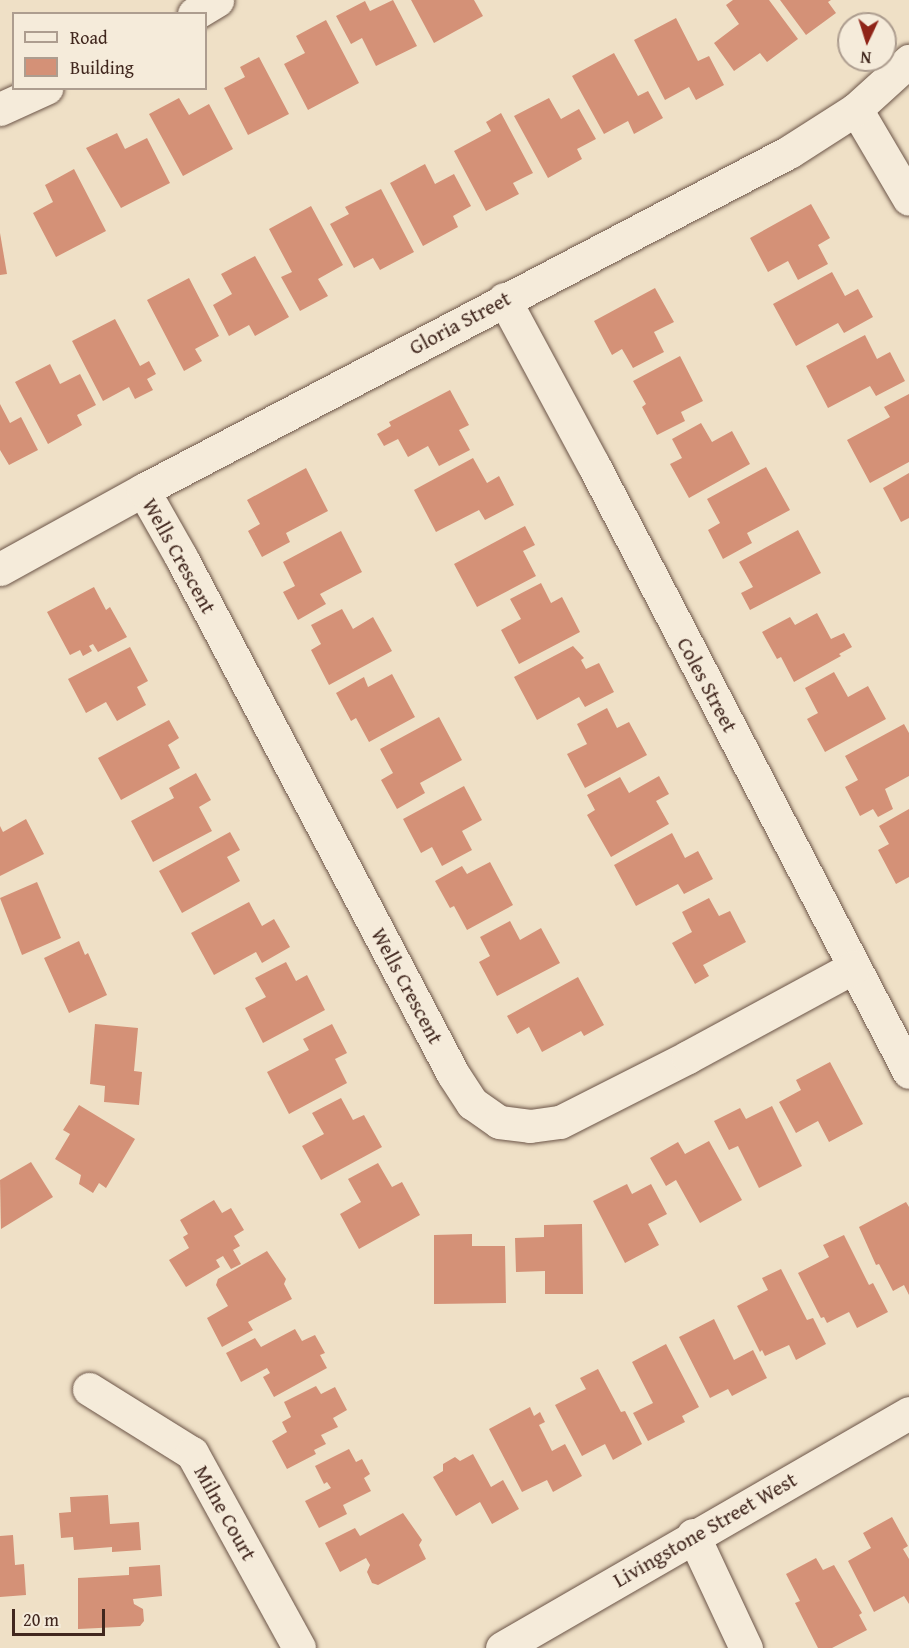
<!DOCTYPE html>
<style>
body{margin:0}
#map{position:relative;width:909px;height:1648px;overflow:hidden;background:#efe0c6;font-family:"Gentium Book Plus",serif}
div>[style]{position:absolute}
.building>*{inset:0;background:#d49177}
.roads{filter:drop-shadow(0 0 2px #6c5548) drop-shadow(0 0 2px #6c5548)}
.street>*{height:33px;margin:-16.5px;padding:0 16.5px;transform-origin:16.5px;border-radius:16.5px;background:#f5ebda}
.secondary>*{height:33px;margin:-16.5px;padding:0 16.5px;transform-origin:16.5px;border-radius:16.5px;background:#f5ebda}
span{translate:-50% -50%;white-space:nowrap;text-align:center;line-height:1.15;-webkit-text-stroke:5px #f5ebda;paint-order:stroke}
.street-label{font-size:21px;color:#41271e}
.legend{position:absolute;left:12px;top:12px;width:195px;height:78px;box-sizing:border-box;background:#f5ebda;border:2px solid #ad9d8f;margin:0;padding:8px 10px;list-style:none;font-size:18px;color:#41271e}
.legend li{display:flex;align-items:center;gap:12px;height:30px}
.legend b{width:30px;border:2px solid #ad9d8f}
.north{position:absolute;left:837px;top:12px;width:60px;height:60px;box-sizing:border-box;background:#f5ebda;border:2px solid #ad9d8f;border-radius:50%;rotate:184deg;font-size:16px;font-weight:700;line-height:24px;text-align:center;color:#41271e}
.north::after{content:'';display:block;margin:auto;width:21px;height:27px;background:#8f2418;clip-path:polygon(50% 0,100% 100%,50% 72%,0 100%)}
.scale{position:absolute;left:12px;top:1609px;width:93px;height:27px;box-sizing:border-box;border:3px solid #41271e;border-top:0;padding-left:8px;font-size:18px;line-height:21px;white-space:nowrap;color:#41271e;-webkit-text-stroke:4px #f5ebda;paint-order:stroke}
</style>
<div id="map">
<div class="building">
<i style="clip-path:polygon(393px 0,417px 46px,376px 66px,362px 38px,351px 44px,336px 16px,365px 1px,370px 11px)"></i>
<i style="clip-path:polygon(411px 0,474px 0,483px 16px,434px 43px)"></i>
<i style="clip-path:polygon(733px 0,769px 0,798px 39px,767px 62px,760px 53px,734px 71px,714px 43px,739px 24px,726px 5px)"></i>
<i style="clip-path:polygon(780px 0,831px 0,828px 2px,836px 13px,806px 35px)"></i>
<i style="clip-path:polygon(676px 18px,698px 61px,709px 56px,724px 85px,696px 100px,689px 87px,665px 100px,634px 40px)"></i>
<i style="clip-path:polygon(326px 20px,359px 83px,308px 110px,284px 64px,305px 53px,296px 36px)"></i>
<i style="clip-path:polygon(614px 53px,638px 96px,648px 91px,663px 118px,634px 134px,628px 121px,604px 134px,572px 76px)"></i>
<i style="clip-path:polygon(259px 57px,289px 114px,248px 135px,224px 88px,245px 77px,240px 67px)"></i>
<i style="clip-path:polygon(179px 98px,189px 115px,209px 104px,233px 149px,183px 176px,149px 114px)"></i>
<i style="clip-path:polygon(549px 98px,561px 119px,579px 109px,596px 139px,577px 149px,582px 159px,548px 178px,514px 116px)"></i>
<i style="clip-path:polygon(501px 113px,533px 173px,513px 183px,519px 194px,486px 211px,454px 151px,491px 131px,486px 122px)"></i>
<i style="clip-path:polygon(117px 133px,125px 149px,147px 138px,170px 183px,121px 208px,86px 148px)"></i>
<i style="clip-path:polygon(425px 164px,435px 184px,454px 174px,471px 206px,453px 216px,458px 227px,423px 246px,390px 183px)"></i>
<i style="clip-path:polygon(74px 169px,106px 231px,56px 257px,33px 213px,53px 202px,45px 185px)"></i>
<i style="clip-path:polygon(381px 189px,414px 252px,380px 270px,373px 258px,354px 268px,330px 224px,349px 214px,345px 207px)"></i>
<i style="clip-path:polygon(811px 204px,830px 238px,818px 245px,828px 264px,798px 280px,788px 261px,768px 272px,750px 238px)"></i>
<i style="clip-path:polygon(311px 206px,343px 265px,318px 279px,328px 296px,300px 311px,281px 277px,292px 272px,269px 229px)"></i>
<i style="clip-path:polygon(0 233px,7px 274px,0 275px)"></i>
<i style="clip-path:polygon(255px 256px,289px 317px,255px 336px,249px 325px,229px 336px,213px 305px,232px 294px,221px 274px)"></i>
<i style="clip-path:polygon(832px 272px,845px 296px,858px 289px,873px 317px,844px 333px,838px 323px,796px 346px,773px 304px)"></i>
<i style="clip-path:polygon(189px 278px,219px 336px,195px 349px,202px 361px,184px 371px,147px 300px)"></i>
<i style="clip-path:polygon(655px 288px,674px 322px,654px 332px,664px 352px,633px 368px,622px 349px,612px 355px,594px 321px)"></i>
<i style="clip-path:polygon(115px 319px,140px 366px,149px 361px,156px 374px,147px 379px,153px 390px,135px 399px,129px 387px,103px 401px,72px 341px)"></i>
<i style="clip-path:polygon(865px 335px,877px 359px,890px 352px,905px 381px,876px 396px,870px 386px,828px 408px,806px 366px)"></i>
<i style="clip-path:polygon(680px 356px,703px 401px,681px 412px,685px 421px,657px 435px,642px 407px,646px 404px,633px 381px)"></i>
<i style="clip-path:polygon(50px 364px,60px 384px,80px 374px,96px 405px,77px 415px,82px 425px,48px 444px,15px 382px)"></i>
<i style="clip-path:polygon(450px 390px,469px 425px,459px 430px,470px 450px,439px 466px,428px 446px,408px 457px,398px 439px,384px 446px,377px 434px,391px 426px,389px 422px)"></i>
<i style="clip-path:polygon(909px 394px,909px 462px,870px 483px,847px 440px,890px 417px,884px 407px)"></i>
<i style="clip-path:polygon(0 404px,10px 423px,21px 417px,38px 450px,9px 465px,0 450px)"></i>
<i style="clip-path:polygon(701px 423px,712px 442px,732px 431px,750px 464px,689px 498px,670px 464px,682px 458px,672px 439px)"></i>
<i style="clip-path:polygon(473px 458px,487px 483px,499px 476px,514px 505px,485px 520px,479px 510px,436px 532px,414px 490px)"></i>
<i style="clip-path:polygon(766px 467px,790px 510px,747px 533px,752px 543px,723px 559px,708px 530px,720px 523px,707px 499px)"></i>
<i style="clip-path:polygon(306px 468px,328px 511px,286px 533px,290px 542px,262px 557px,248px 531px,260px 524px,247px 500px)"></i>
<i style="clip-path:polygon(909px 473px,909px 518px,901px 522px,883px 488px)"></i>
<i style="clip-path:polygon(525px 526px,535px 545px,523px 551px,536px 576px,477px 607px,454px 564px)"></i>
<i style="clip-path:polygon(798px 530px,821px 573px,750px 610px,741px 593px,753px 587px,739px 562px)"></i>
<i style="clip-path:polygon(341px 531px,362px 572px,320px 594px,326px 604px,298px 620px,283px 592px,295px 586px,283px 562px)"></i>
<i style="clip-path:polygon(541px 583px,551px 603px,562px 597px,580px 632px,519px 664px,501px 630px,521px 619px,510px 599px)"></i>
<i style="clip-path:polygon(94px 587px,106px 610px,110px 607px,127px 637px,98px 652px,93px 644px,89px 646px,92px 651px,83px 656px,80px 650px,70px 655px,47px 612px)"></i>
<i style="clip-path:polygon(342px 609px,353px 629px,373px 617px,392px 651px,329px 685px,311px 650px,321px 644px,311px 625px)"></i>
<i style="clip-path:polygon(817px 613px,831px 639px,844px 633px,852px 647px,839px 654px,841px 656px,794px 682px,781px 657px,777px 659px,762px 632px,790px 617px,795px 625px)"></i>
<i style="clip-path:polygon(573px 646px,584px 658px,581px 660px,586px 669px,599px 663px,614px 692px,585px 707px,579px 697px,537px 720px,514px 677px)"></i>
<i style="clip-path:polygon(130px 647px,148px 681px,137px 687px,146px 705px,117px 721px,106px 702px,86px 713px,68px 679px)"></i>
<i style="clip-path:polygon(834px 672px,848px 697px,868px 686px,886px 719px,825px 752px,807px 719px,818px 713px,805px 688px)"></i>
<i style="clip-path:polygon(392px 674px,415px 717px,369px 742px,356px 718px,351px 721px,336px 693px,364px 677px,368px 687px)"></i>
<i style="clip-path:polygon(607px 708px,617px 728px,629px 722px,647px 755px,585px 788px,567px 754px,587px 744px,577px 724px)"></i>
<i style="clip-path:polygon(439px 717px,462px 760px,420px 783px,425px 793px,397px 809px,381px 780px,393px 773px,380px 749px)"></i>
<i style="clip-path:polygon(169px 720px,179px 738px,168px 745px,180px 768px,121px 800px,98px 758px)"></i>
<i style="clip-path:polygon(904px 724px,909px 733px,909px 776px,885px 789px,893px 809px,878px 817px,873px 809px,860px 816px,845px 787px,858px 780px,845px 756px)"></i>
<i style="clip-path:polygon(196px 773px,211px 800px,199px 807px,212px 831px,153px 862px,131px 821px,174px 798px,169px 788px)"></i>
<i style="clip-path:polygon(659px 776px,669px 794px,656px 801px,669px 824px,611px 857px,587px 815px,595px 810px,587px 795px,620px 777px,629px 793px)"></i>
<i style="clip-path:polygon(464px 786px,482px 820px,462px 831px,472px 850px,442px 866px,432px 847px,421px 853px,403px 819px)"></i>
<i style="clip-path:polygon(909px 809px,909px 877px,896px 884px,878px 850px,889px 844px,879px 826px)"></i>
<i style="clip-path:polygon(26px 819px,44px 854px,0 876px,0 826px,3px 832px)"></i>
<i style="clip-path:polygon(230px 832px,240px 850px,227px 857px,240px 881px,182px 913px,159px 871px)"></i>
<i style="clip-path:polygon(672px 833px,685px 858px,698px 851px,713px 879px,684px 894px,678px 884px,636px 906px,614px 865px)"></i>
<i style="clip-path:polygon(490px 862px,513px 905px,467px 930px,454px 906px,450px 908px,435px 881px,462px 866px,467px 874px)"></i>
<i style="clip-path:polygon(37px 882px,61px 938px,22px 955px,0 898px)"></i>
<i style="clip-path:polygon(709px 898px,719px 916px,730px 911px,746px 942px,703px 965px,709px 976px,695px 984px,672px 943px,692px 932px,682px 912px)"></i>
<i style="clip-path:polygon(249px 902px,262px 926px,274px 919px,290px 947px,262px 963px,256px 952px,214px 975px,191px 933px)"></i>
<i style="clip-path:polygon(510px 921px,520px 940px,541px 928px,560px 963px,497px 996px,479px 962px,490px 956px,480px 937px)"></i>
<i style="clip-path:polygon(79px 941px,85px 955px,88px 953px,107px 995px,69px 1013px,44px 958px)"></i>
<i style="clip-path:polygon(286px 962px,296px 981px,307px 975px,325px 1010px,263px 1043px,245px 1008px,266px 997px,255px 978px)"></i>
<i style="clip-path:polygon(578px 977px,604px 1025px,584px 1036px,581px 1031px,542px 1052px,529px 1027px,517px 1034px,507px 1016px)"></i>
<i style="clip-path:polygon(95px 1024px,138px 1028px,134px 1071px,142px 1072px,139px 1105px,104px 1102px,105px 1086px,90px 1084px)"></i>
<i style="clip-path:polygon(332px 1024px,347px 1053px,335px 1059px,347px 1083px,289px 1114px,267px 1072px,309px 1050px,303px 1039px)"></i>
<i style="clip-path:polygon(830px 1062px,863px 1124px,829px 1142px,818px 1121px,796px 1133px,779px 1102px,801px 1090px,796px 1080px)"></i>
<i style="clip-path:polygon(341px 1098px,353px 1120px,364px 1115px,382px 1147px,321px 1180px,302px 1146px,324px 1134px,312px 1113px)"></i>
<i style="clip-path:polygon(79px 1105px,135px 1139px,106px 1188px,99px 1183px,93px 1193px,79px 1184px,81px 1175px,55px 1159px,70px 1134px,63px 1130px)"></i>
<i style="clip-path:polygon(772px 1106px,802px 1166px,759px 1188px,738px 1146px,729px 1150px,714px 1121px,740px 1108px,746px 1119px)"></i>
<i style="clip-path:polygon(709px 1141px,742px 1200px,700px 1223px,676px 1180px,666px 1186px,650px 1158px,678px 1142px,685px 1154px)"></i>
<i style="clip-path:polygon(31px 1162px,53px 1197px,1px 1229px,0 1180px)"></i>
<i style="clip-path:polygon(378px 1163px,392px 1187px,402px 1182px,420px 1215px,359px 1249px,340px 1214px,361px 1202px,348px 1179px)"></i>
<i style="clip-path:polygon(627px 1184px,632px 1194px,651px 1184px,667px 1214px,648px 1224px,659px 1245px,625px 1263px,593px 1201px)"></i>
<i style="clip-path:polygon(214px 1200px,222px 1213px,231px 1208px,244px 1230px,234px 1236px,240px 1246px,233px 1250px,241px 1264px,231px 1269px,223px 1256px,216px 1260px,220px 1267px,186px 1287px,169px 1260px,189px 1248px,183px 1237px,188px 1234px,180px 1220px)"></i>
<i style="clip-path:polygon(906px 1202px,909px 1207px,909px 1295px,904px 1285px,893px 1291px,879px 1264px,876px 1265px,859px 1227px)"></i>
<i style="clip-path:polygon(582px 1224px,583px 1294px,545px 1294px,545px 1271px,516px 1272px,515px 1238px,544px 1237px,544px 1225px)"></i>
<i style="clip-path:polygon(472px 1234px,472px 1246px,505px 1246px,506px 1303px,434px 1304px,434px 1235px)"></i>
<i style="clip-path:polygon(844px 1235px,869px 1285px,873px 1283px,888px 1312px,857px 1328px,849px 1312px,827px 1323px,824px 1317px,821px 1318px,798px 1273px,829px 1257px,823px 1245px)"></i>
<i style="clip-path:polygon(267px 1251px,286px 1279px,284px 1284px,292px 1299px,248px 1322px,253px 1330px,222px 1347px,207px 1318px,228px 1306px,216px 1285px,218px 1279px)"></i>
<i style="clip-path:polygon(781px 1269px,807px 1320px,813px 1318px,826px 1344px,796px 1360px,789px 1345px,765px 1356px,762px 1350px,760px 1352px,737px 1306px,768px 1290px,762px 1278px)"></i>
<i style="clip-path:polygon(714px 1319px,734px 1360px,753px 1350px,767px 1378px,732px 1396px,728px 1389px,710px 1398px,679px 1337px)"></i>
<i style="clip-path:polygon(295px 1329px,302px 1341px,315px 1335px,325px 1353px,320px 1355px,327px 1368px,274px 1397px,263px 1377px,270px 1373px,267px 1368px,241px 1382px,226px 1353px,255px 1338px,261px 1347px)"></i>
<i style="clip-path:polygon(666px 1344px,699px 1407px,682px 1416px,685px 1422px,648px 1441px,633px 1413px,653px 1403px,632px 1362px)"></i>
<i style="clip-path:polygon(598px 1369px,621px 1412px,625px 1411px,642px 1444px,613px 1460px,605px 1444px,582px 1456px,555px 1405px,586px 1389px,580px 1378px)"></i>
<i style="clip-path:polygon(316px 1386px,321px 1394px,335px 1387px,347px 1410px,333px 1418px,338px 1427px,321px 1435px,326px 1444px,314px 1450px,316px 1454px,287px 1469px,272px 1441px,287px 1432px,282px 1422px,291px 1417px,284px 1402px)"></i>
<i style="clip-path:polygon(530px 1407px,534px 1416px,540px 1412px,545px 1422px,539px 1425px,552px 1451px,565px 1444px,582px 1476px,553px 1492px,547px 1480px,522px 1492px,489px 1429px)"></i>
<i style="clip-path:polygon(349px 1449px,356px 1462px,362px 1459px,370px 1474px,364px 1478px,371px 1491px,343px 1505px,347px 1514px,319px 1528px,305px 1501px,331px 1488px,327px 1482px,324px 1484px,315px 1466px)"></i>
<i style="clip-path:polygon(473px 1454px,491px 1487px,503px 1480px,519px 1509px,492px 1524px,480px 1502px,456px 1516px,433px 1477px,443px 1471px,443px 1464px,455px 1457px,460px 1461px)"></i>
<i style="clip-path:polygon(108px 1495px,110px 1524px,139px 1522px,141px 1550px,112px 1552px,112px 1547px,74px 1550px,73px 1537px,61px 1538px,59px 1513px,71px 1512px,70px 1497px)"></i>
<i style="clip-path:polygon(403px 1513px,422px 1540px,419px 1545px,426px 1559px,378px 1585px,372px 1583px,367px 1572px,370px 1565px,366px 1558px,340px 1572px,325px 1543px,355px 1528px,360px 1536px)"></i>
<i style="clip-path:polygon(892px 1517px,908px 1546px,903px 1549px,909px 1559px,909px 1604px,904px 1596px,874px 1612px,848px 1561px,871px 1548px,863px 1533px)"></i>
<i style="clip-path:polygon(13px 1535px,15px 1565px,24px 1564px,26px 1595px,0 1597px,0 1536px)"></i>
<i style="clip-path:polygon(816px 1558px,823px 1570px,834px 1565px,862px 1613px,859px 1615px,867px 1630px,832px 1648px,818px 1648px,795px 1603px,800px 1601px,786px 1574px)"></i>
<i style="clip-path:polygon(160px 1565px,162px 1596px,133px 1599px,134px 1604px,143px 1609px,144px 1621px,140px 1626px,78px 1629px,78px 1578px,129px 1575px,129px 1567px)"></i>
</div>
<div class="roads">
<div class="street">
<i style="left:194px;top:14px;width:27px;rotate:-31deg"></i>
<i style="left:0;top:109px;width:51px;rotate:-24.5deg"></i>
<i style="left:856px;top:109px;width:104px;rotate:59.5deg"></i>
<i style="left:504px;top:299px;width:187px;rotate:61.7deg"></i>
<i style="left:593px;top:464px;width:685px;rotate:62.54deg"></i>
<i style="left:143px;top:490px;width:77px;rotate:60.4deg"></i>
<i style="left:181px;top:557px;width:584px;rotate:62.25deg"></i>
<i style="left:453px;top:1074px;width:35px;rotate:57deg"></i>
<i style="left:472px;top:1103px;width:33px;rotate:35deg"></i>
<i style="left:499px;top:1122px;width:31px;rotate:7deg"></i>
<i style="left:530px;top:1126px;width:30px;rotate:-8deg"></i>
<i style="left:560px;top:1122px;width:144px;rotate:-26.9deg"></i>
<i style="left:688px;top:1057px;width:189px;rotate:-28.5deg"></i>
<i style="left:0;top:569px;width:163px;rotate:-28.9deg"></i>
<i style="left:143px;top:490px;width:729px;rotate:-27.62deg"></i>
<i style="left:789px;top:152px;width:80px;rotate:-32.7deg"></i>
<i style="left:856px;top:109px;width:72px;rotate:-42.2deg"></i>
<i style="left:89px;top:1389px;width:121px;rotate:31.9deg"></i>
<i style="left:192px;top:1453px;width:222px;rotate:61.2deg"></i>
<i style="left:693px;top:1535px;width:125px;rotate:64.9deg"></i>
</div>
<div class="secondary">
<i style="left:502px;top:1648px;width:470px;rotate:-30deg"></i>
</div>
</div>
<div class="street-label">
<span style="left:460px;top:323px;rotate:-28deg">Gloria Street</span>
<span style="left:179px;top:556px;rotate:61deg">Wells Crescent</span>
<span style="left:707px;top:685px;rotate:62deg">Coles Street</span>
<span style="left:407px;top:986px;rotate:62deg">Wells Crescent</span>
<span style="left:225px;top:1513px;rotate:61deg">Milne Court</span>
<span style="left:705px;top:1530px;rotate:-30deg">Livingstone Street West</span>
</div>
<ul class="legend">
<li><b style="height:8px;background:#f5ebda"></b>Road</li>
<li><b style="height:16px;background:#d49177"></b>Building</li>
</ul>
<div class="north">N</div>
<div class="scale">20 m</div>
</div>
